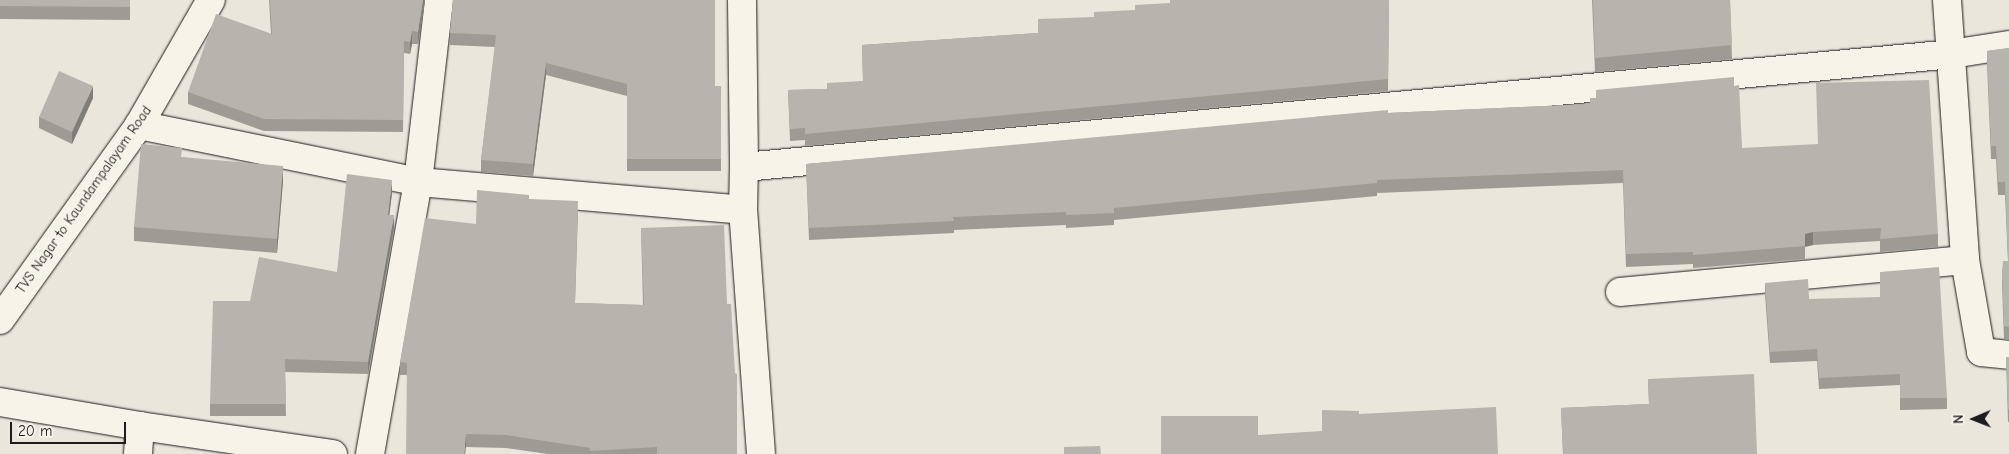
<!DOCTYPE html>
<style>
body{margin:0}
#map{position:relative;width:2009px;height:454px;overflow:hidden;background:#eae6dc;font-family:"Comic Neue",sans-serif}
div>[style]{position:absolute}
.roads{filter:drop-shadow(0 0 1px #1c1c1c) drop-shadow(0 0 1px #1c1c1c)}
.street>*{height:28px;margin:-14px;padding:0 14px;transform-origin:14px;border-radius:14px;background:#f7f3e8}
.secondary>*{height:28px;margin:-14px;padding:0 14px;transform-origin:14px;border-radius:14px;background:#f7f3e8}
.wall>*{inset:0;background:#9d9b94}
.shaded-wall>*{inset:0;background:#7f7e78}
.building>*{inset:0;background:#b6b4ac}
span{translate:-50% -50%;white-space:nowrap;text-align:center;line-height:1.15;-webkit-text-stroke:4px #f7f3e8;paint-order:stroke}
.street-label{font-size:14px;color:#1c1c1c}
.north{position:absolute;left:1949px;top:394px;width:50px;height:50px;-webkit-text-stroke:4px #f7f3e8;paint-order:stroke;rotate:269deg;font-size:14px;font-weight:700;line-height:20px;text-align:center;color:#1c1c1c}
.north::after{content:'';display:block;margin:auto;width:18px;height:22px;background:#1c1c1c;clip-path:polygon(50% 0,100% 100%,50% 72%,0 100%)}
.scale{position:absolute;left:10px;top:422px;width:116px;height:22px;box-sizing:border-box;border:2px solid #1c1c1c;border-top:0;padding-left:6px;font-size:15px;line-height:18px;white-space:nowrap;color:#1c1c1c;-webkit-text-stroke:4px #f7f3e8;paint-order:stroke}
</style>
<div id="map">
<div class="roads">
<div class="street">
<i style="left:742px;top:0;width:167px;rotate:89.3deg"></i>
<i style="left:1947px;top:0;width:261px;rotate:86deg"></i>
<i style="left:1965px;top:260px;width:93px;rotate:80.1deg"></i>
<i style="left:1981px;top:352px;width:28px;rotate:6deg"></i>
<i style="left:139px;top:125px;width:285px;rotate:11.5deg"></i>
<i style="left:418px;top:182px;width:326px;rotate:4.9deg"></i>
<i style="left:1620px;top:292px;width:346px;rotate:-5.3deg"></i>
<i style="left:0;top:402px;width:142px;rotate:9.7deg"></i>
<i style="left:140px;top:426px;width:195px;rotate:8.3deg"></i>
<i style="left:138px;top:454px;width:28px;rotate:-86deg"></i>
<i style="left:370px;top:454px;width:276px;rotate:-80deg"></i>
<i style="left:418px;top:182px;width:183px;rotate:-83.4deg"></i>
<i style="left:761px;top:454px;width:245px;rotate:-94.2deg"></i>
<i style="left:743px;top:210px;width:43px;rotate:-88.7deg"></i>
<i style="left:744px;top:167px;width:1213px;rotate:-5.34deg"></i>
<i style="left:1952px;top:54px;width:58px;rotate:-9deg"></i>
</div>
<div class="secondary">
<i style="left:0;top:320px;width:239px;rotate:-54.5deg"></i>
<i style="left:139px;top:125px;width:144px;rotate:-60.1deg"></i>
</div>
</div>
<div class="wall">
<i style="clip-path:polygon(0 0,130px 0,130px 20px,0 19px)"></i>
<i style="clip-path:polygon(269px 0,425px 0,418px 44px,412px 44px,410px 54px,404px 53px,403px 132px,264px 131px,188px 104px,188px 92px,271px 34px)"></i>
<i style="clip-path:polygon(453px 0,715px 86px,721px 86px,721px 171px,627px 171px,627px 96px,546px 75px,533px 176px,481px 172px,481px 160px,495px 47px,450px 45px,450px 33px)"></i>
<i style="clip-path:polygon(1389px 0,1388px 91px,805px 146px,805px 140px,790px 141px,788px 90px,827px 89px,863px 81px,862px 45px,1038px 33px)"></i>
<i style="clip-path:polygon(1592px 0,1730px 0,1732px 59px,1595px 72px)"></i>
<i style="clip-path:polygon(2009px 48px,2009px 340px,2004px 339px,2002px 284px,2002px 271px,2008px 261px,2005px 195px,1998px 195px,1996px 159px,1991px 159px,1987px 64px,1987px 51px)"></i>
<i style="clip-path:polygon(1734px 86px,1742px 148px,1938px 234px,1938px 247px,1880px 252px,1880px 241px,1813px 245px,1805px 246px,1805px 259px,1693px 268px,1693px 264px,1626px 267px,1623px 183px,1377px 193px,1377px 196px,1114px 220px,1114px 225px,1066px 228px,1066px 225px,954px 230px,954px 233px,809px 240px,806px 164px,1388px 113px,1590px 104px)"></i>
<i style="clip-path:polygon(93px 98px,72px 144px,39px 128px,39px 117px)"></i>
<i style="clip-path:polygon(182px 157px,283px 181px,277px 253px,134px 241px,134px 227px)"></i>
<i style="clip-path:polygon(392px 193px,389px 215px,394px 228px,368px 374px,285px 372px,286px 416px,210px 416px,210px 404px,250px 301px,337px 272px)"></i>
<i style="clip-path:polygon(529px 199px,578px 213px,575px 303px,643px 305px,641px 228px,727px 304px,737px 454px,548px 454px,506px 448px,466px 447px,407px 375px,400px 375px,400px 362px,476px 224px)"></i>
<i style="clip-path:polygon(1765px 283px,1809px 299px,1947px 398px,1947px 409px,1900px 410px,1900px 385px,1819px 389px,1817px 361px,1770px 363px,1765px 294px)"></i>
<i style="clip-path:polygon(2006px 357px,2009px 357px,2009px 422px,2008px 422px)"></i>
<i style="clip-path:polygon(1648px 379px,1757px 454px,1563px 454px,1561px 408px,1649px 404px)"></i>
</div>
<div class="shaded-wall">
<i style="clip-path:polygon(423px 0,425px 0,418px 44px,418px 32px)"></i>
<i style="clip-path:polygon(412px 31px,412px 44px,410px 54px,410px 42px)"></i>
<i style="clip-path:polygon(546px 63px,546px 75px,533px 176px,533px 164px)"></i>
<i style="clip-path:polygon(93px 86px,93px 98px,72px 144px,72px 132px)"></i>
<i style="clip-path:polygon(283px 166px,283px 181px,277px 253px,277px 239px)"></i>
<i style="clip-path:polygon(392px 180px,392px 193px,388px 227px,388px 215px)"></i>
<i style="clip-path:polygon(394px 215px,394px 228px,368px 374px,368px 362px)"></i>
<i style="clip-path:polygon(1813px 232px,1813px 245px,1805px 247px,1805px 234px)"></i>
<i style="clip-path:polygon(466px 434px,466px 447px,465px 454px,464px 454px)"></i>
</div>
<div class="building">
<i style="clip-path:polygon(0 0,130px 0,130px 7px,0 6px)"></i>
<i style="clip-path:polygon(270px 0,423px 0,418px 32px,412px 31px,410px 42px,404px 41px,403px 120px,264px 119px,188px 92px,216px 14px,272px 34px)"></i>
<i style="clip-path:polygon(453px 0,715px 0,715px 86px,721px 86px,721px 159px,627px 159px,627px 84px,546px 63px,533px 164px,481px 160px,496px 35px,450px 33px)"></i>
<i style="clip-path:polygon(1170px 0,1389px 0,1388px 79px,805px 134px,805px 128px,790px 129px,788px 90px,827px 89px,827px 83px,863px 81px,862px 45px,1038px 33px,1038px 19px,1094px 17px,1094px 12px,1135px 10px,1135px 5px,1170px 3px)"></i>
<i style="clip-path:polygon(1593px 0,1730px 0,1732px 45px,1595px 58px)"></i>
<i style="clip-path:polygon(2009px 48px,2009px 327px,2004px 326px,2002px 271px,2003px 261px,2008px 261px,2005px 182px,1998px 182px,1996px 146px,1991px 146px,1987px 51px)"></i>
<i style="clip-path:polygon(59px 71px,93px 86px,72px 132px,39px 117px)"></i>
<i style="clip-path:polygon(1734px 77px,1734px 86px,1739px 85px,1742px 148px,1818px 144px,1816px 83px,1929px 80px,1938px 234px,1880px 239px,1881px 228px,1813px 232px,1805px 234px,1805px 246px,1693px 255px,1693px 252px,1626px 254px,1623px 170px,1377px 180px,1377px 183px,1114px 208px,1114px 213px,1066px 215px,1066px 212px,953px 217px,954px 221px,809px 228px,806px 164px,1388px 110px,1388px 113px,1590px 104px,1590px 98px,1596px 98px,1596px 90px)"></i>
<i style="clip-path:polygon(141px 144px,182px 148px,181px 157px,283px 166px,277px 239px,134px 227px)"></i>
<i style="clip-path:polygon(347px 174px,392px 180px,388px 215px,394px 215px,368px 362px,285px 359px,286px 404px,210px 404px,213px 301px,250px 301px,259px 257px,337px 272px)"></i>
<i style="clip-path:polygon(477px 190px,529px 195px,529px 199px,578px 201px,575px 303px,644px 305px,641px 228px,724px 225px,727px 304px,731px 304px,735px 373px,737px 374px,737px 454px,657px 454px,657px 447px,590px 451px,590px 448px,506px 435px,466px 434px,464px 454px,406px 454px,407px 363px,400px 362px,425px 218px,476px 224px)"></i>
<i style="clip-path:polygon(1939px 267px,1947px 398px,1900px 398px,1900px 374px,1819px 378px,1817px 349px,1770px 352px,1765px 283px,1808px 279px,1809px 299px,1880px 297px,1880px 272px)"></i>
<i style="clip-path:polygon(2006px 357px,2009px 357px,2009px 409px,2008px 409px)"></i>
<i style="clip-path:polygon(1754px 374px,1757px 454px,1563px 454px,1561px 408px,1649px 404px,1648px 379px)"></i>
<i style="clip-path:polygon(1496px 407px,1498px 454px,1161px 454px,1161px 416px,1258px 416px,1258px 435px,1322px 431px,1322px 410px,1359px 411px,1359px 414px)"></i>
<i style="clip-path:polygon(1100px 446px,1101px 454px,1064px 454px,1064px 447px)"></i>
</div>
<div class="street-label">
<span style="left:84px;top:200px;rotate:-55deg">TVS Nagar to Kaundampalayam Road</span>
</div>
<div class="north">N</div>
<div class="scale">20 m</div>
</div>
